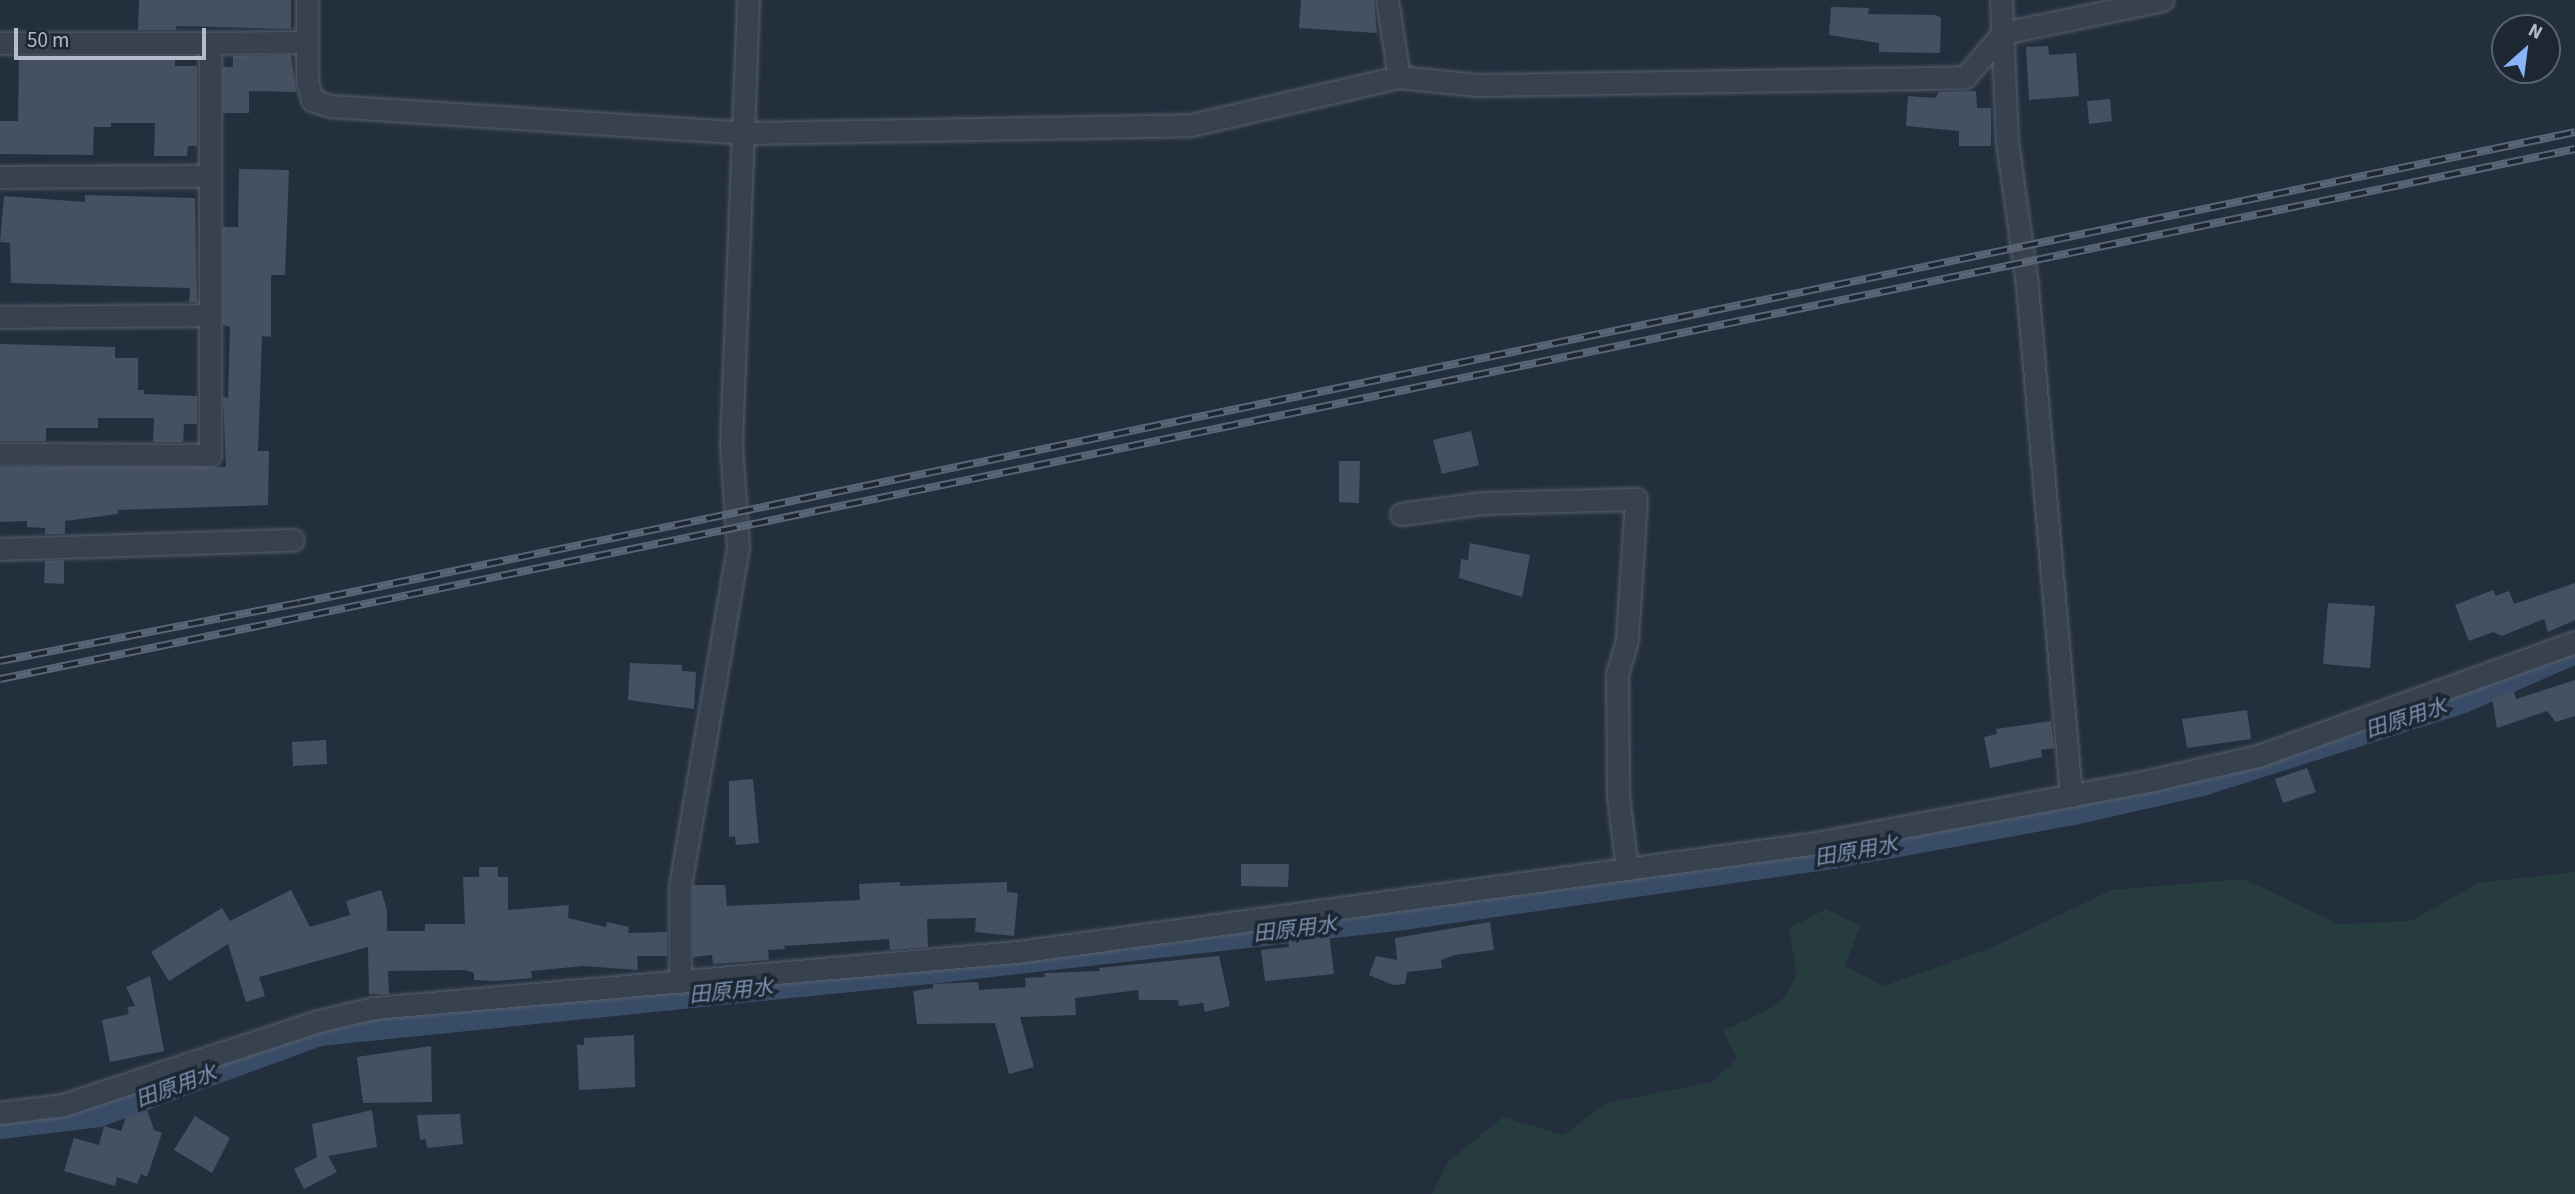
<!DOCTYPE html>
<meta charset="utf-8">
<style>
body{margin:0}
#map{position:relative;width:2575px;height:1194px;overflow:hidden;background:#242f3e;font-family:"Source Sans 3","Noto Sans JP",sans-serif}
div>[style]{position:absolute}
.green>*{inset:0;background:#263c3f}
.canal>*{height:26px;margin:-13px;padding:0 13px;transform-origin:13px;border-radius:13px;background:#394c67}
.building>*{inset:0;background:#455162}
.roads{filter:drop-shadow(0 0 2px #565f6c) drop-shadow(0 0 2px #565f6c)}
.street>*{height:21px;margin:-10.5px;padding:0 10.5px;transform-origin:10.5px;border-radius:10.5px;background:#38414e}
.rail>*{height:8px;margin-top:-4px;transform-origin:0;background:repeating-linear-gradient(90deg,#1d2633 0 16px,#5a6575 0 32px);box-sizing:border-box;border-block:2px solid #5a6575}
span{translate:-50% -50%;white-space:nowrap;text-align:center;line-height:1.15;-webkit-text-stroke:7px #1d2633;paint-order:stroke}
.water-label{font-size:21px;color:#7c92b1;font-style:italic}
.north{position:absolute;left:2491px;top:14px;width:70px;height:70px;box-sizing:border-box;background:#1d2633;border:2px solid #59626f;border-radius:50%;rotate:28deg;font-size:19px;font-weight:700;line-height:28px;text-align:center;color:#b4bcc9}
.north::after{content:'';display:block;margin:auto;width:24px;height:32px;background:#8ab4f8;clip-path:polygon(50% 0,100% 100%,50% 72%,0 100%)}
.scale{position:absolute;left:14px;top:28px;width:192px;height:32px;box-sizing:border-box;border:4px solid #b4bcc9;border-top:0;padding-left:9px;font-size:21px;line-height:24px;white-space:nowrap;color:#b4bcc9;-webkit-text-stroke:5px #1d2633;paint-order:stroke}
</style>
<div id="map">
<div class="green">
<i style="clip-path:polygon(2575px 872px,2575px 1194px,1432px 1194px,1448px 1162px,1503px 1117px,1563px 1135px,1607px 1103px,1712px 1082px,1737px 1059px,1723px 1031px,1779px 1004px,1797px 976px,1789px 928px,1826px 909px,1860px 926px,1845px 966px,1884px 986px,1993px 947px,2111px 890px,2244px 879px,2339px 924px,2411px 921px,2478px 883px)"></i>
</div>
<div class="canal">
<i style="left:0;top:1126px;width:100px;rotate:-6.9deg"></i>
<i style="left:99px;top:1114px;width:234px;rotate:-20.2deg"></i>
<i style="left:319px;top:1033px;width:623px;rotate:-5.8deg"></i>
<i style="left:939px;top:970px;width:468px;rotate:-6.5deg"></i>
<i style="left:1404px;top:917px;width:437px;rotate:-8.1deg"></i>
<i style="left:1837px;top:855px;width:236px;rotate:-10.3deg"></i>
<i style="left:2069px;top:813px;width:139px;rotate:-12.8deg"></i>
<i style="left:2205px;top:782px;width:271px;rotate:-17.6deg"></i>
<i style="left:2463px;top:700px;width:122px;rotate:-23.6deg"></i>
</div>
<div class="building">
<i style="clip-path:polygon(139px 0,291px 0,291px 29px,176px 26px,176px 30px,138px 30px)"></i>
<i style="clip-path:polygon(1301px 0,1374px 0,1377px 33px,1299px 28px)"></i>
<i style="clip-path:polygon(1831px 7px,1869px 8px,1868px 14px,1936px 15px,1941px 18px,1940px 53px,1879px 52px,1879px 43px,1829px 35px)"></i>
<i style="clip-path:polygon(2048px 46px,2049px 55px,2076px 53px,2079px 96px,2029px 100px,2026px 47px)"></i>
<i style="clip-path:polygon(291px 55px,296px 92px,249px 91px,249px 113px,223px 113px,223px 67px,233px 67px,233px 56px)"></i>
<i style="clip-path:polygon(19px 56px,175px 56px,175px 66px,197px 66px,197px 146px,188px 146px,187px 156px,154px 156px,155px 123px,111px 123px,111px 127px,94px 127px,93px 155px,0 154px,0 121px,18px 121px)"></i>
<i style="clip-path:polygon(1976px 91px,1977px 108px,1991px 108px,1991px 146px,1959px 146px,1959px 131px,1906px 126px,1908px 96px,1935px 98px,1939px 92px)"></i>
<i style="clip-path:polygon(2110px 99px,2112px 121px,2089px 124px,2087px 101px)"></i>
<i style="clip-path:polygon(239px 169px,289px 170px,285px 275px,271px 275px,271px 337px,262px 336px,258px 451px,269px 451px,268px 505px,118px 510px,118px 514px,65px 521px,65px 534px,45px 534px,45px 528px,27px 527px,27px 521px,0 522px,0 467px,226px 467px,223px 397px,228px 398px,230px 327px,223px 324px,223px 227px,238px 227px)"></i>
<i style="clip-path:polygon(85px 195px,195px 198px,197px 302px,189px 302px,190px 288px,11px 283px,10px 243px,0 242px,4px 196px,85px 202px)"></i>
<i style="clip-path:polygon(0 344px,115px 347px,115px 358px,138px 358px,138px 390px,144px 390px,144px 394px,197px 396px,197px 424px,184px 424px,183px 442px,153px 442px,154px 418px,98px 418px,98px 428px,46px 428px,46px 441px,0 441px)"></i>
<i style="clip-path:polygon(1471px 431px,1479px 465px,1442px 474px,1433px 440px)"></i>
<i style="clip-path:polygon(1339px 461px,1360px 461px,1359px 503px,1339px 502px)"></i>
<i style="clip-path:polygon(1470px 543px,1530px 555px,1522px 597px,1459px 578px,1461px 559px,1468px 560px)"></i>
<i style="clip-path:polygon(64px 560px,64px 584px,44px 583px,45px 561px)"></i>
<i style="clip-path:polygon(2575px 583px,2575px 620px,2548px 632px,2544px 619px,2502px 636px,2493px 632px,2469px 641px,2455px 605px,2493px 590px,2496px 596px,2509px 591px,2514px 604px)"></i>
<i style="clip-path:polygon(2328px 603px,2375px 606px,2370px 668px,2323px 664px)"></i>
<i style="clip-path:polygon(630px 663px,682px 665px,682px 671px,696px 672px,694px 709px,628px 700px)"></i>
<i style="clip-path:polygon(2575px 680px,2575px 716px,2556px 722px,2547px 711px,2497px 728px,2492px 698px,2514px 691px,2516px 699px)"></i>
<i style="clip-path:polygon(2247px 710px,2251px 739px,2187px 748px,2182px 719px)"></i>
<i style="clip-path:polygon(2051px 721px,2054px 748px,2041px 750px,2042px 757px,1990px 768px,1984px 737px,1997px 734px,1996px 729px)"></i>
<i style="clip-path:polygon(326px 740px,327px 764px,293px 766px,292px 742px)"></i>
<i style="clip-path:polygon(2307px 768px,2316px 792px,2283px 803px,2275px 779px)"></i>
<i style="clip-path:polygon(753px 779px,759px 843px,736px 845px,735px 836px,729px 837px,729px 781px)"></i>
<i style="clip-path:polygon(1241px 864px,1289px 864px,1288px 887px,1241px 886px)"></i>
<i style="clip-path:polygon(479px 867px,498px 867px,498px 877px,508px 877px,508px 910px,569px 905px,568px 918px,606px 927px,607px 922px,629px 927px,628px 933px,667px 932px,667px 956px,637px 956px,638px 970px,583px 966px,531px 971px,532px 978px,496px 981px,474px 980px,474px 973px,465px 970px,388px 971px,389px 994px,369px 994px,368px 947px,259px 977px,265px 996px,246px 1002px,228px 944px,169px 981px,151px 952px,222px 908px,230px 921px,291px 890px,310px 927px,350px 915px,346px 901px,381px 890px,387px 910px,387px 931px,425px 931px,425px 924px,465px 924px,463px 877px,479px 877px)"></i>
<i style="clip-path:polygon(900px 882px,900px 886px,1007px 882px,1007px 892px,1018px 893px,1014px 936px,975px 932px,976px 918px,927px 919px,928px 947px,890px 950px,889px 939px,784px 946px,785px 949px,768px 950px,769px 960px,713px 964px,712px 955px,693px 957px,693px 885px,725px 885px,727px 906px,860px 900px,859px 884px)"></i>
<i style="clip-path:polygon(1490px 922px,1494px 950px,1454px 955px,1441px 960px,1442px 968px,1407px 972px,1405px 984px,1393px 985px,1369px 975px,1376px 956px,1397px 960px,1395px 938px)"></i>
<i style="clip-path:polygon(1329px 933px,1334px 974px,1265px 981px,1261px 950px,1289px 947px,1288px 938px)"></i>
<i style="clip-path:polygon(1219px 956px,1230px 1006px,1205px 1012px,1203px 1003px,1179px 1006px,1178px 1000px,1139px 1000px,1138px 990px,1075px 998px,1076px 1015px,1020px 1017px,1034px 1067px,1009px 1074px,995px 1023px,917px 1024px,913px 991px,933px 988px,933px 984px,978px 982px,979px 990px,1026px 987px,1025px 978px,1045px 977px,1045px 973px,1100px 971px,1099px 968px)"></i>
<i style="clip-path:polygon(150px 976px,164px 1051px,110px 1062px,102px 1020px,129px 1014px,127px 1007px,135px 1006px,126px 987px)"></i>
<i style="clip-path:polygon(634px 1035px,635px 1087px,579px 1090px,577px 1045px,584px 1045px,584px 1038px)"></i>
<i style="clip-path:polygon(431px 1046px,432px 1102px,363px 1103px,357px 1057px)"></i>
<i style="clip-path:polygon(147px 1110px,154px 1130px,162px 1133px,147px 1177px,141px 1174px,137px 1184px,117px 1177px,115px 1186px,64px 1171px,74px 1138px,99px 1145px,104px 1126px,121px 1131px,126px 1117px)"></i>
<i style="clip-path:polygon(372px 1110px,377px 1147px,328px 1156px,337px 1172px,304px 1189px,294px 1169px,317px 1157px,312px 1124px)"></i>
<i style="clip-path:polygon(460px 1114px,463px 1144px,427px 1148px,426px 1139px,420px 1140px,417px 1115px)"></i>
<i style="clip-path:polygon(195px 1116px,230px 1138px,212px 1173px,174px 1150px)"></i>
</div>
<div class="roads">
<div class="street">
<i style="left:307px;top:0;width:81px;rotate:90deg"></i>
<i style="left:307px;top:81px;width:20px;rotate:75deg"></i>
<i style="left:312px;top:100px;width:19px;rotate:18deg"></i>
<i style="left:330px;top:106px;width:416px;rotate:3.7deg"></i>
<i style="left:745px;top:133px;width:446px;rotate:-1deg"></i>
<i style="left:1191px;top:125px;width:213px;rotate:-13deg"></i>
<i style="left:1399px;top:77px;width:78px;rotate:5.9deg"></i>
<i style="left:1477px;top:85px;width:488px;rotate:-0.9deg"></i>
<i style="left:1965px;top:77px;width:58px;rotate:-49.2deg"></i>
<i style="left:2003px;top:33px;width:163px;rotate:-11.7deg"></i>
<i style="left:1387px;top:0;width:78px;rotate:81.1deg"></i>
<i style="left:2001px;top:0;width:141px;rotate:87.6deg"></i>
<i style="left:2007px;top:141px;width:145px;rotate:82.1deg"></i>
<i style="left:2027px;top:285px;width:513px;rotate:85.08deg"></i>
<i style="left:0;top:43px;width:210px"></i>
<i style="left:210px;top:43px;width:412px;rotate:90deg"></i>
<i style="left:210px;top:455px;width:210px;rotate:-179.7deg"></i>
<i style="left:210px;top:43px;width:97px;rotate:-0.6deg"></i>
<i style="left:0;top:177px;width:207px;rotate:-0.3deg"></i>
<i style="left:0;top:317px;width:210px;rotate:-0.5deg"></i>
<i style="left:1401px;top:514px;width:82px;rotate:-7.7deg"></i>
<i style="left:1482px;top:503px;width:154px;rotate:-1.5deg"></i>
<i style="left:1636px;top:499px;width:141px;rotate:93.7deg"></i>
<i style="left:1627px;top:640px;width:35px;rotate:106deg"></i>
<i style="left:1617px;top:674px;width:122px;rotate:89.5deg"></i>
<i style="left:1618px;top:796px;width:73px;rotate:82.9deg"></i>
<i style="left:0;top:549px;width:293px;rotate:-1.8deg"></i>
<i style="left:680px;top:982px;width:96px;rotate:-90deg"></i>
<i style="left:680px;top:886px;width:344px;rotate:-80.3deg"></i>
<i style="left:738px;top:547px;width:103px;rotate:-93.9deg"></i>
<i style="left:731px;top:444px;width:444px;rotate:-87.8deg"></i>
<i style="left:0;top:1113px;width:64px;rotate:-7.2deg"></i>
<i style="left:63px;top:1105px;width:269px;rotate:-18.2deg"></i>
<i style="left:319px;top:1021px;width:57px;rotate:-13.3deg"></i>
<i style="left:374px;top:1008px;width:645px;rotate:-4.98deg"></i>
<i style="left:1017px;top:952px;width:807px;rotate:-7.76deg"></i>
<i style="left:1817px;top:843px;width:342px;rotate:-10.6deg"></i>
<i style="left:2153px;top:780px;width:108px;rotate:-12.9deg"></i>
<i style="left:2258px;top:756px;width:337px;rotate:-19.8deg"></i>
</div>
</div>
<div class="rail">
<i style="left:0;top:661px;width:305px;rotate:-11deg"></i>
<i style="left:299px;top:603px;width:2324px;rotate:-11.69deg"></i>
<i style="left:0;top:679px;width:2629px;rotate:-11.63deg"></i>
</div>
<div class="water-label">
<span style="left:2406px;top:718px;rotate:-18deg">田原用水</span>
<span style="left:1856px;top:851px;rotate:-10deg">田原用水</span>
<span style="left:1295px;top:929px;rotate:-7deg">田原用水</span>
<span style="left:731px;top:991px;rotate:-6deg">田原用水</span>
<span style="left:176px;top:1086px;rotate:-20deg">田原用水</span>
</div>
<div class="north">N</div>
<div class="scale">50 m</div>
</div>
